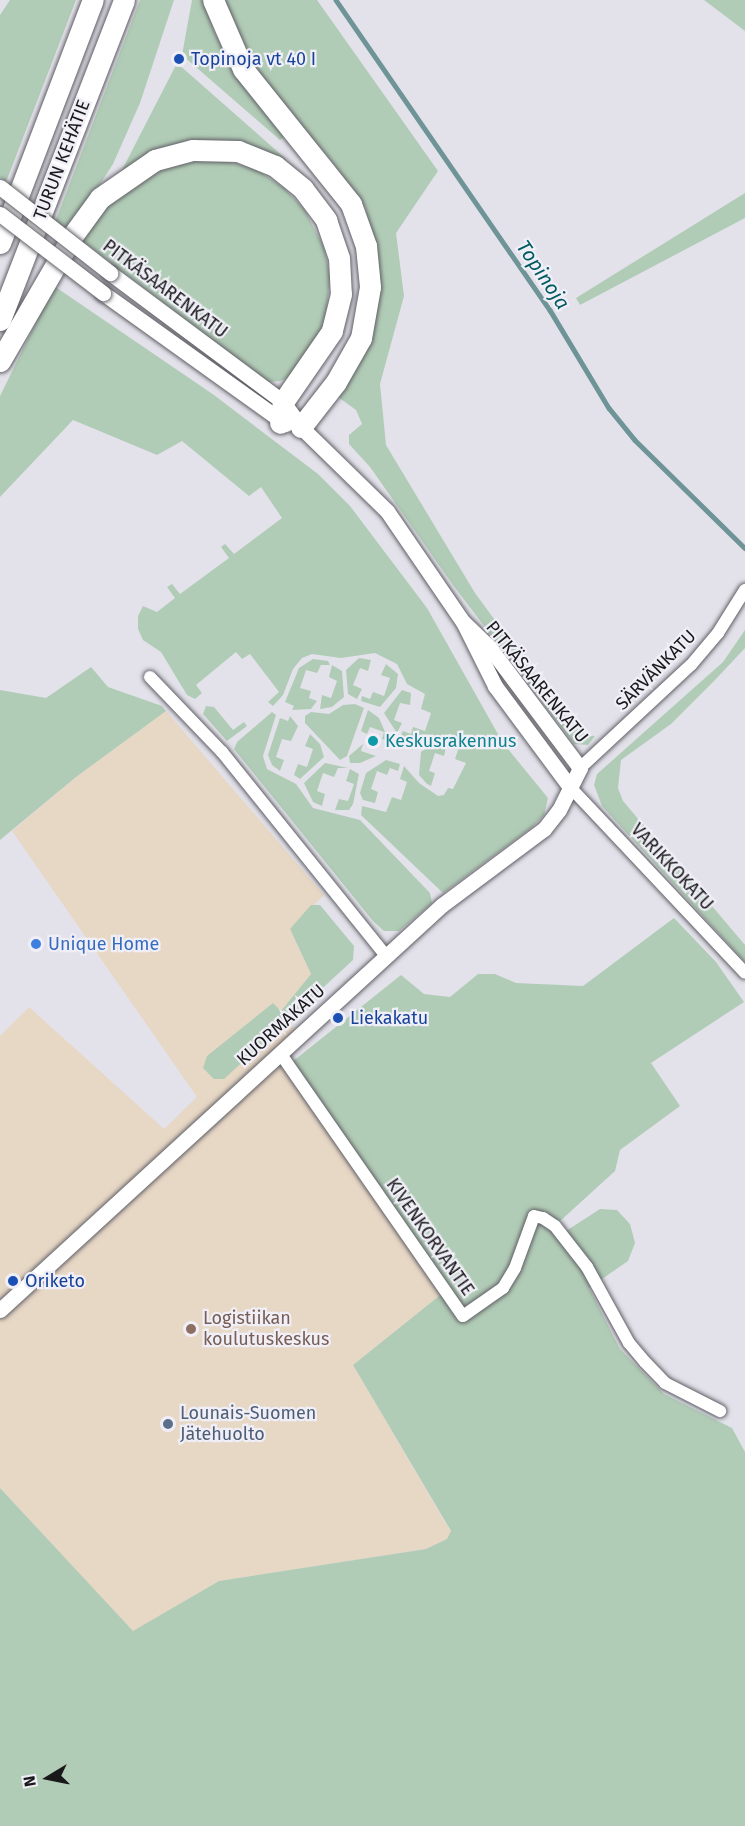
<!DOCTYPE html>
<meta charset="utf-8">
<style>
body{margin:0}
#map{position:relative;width:745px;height:1826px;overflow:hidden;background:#e3e2ea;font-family:"Fira Sans",sans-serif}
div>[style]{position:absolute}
.industrial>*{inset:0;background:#e7d7c5}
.green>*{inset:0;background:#b1ccb6}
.stream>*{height:4.5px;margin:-2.25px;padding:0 2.25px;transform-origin:2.25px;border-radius:2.25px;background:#6e9498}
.roads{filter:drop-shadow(0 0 2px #605f66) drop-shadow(0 0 2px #605f66)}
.minor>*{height:12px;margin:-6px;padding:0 6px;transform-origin:6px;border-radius:6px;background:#fff}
.tertiary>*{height:15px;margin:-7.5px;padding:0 7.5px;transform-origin:7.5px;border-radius:7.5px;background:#fff}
.trunk>*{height:21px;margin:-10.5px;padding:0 10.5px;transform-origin:10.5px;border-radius:10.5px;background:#fff}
.bridges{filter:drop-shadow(0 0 2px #605f66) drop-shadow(0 0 2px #605f66)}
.tertiary-bridge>*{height:15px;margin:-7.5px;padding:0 7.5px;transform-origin:7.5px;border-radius:7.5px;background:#fff}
.dots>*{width:16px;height:16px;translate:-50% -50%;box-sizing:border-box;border:3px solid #f0eff7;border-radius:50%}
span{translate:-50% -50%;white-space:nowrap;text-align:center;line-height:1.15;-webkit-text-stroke:4.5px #f0eff7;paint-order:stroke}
.transit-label{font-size:18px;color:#164399}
.left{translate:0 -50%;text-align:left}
.street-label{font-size:18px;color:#19181b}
.culture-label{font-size:18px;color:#0d838f}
.shop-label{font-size:18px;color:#366cbe}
.education-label{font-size:18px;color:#785e54}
.service-label{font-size:18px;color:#4e5e75}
.water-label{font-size:20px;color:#025a61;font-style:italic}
.north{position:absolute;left:18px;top:1748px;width:60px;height:60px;-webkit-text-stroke:4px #f0eff7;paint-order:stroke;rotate:260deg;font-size:16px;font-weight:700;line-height:24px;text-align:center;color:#19181b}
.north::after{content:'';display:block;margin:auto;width:21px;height:27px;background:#19181b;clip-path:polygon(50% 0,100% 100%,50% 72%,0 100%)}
</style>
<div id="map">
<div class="industrial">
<i style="clip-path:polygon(166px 711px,324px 895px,290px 929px,311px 974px,281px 1011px,299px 1035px,287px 1066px,444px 1292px,353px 1365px,451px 1532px,447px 1539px,426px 1549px,219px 1581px,133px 1632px,0 1488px,0 1036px,29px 1007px,164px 1129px,197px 1097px,12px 831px,76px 777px)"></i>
</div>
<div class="green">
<i style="clip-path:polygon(10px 0,76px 0,6px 182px,0 177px,0 15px)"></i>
<i style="clip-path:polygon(140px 0,174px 0,140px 103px,113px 164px,70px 231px,55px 222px)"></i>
<i style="clip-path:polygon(192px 0,204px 0,214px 31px,235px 71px,286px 136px,280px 140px,182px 55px)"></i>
<i style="clip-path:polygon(224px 0,317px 0,438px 171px,396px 233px,404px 296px,380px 384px,386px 445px,475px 593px,569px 721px,586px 735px,595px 736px,588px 745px,574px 744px,453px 585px,370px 467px,349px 444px,349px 435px,362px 424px,356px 410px,338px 397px,365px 354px,380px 297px,378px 259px,365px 207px,330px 159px,266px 87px,243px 49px)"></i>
<i style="clip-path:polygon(704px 0,745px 0,745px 31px)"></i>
<i style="clip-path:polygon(177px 63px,286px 159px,283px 163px,248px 145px,121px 172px)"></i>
<i style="clip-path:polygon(211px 157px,256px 169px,284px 188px,304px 209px,324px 247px,330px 276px,326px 316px,321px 331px,288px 378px,280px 381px,269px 382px,258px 375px,80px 239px,106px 205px,138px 179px,170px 164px)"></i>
<i style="clip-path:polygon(745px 193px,745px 218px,580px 305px,576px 298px)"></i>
<i style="clip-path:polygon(54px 286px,214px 395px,318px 474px,350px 506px,427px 608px,503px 743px,548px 798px,544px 815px,531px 828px,443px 893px,361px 815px,362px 806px,386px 812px,392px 797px,401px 800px,407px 782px,400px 779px,404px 766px,419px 783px,438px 796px,444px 795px,448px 788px,453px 789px,466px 763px,455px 759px,458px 750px,449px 747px,449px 743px,460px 746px,460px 741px,439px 737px,420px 743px,400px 737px,403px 731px,411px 734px,413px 727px,425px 731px,431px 713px,421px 709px,425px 694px,407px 684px,397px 664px,375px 653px,341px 658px,312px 654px,302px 658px,293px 669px,283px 695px,273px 706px,268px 702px,279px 692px,250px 654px,242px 659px,236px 652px,196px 685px,202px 693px,195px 699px,187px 695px,161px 652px,143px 640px,138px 629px,138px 616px,143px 606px,157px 612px,175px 598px,167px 587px,172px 584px,180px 594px,229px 558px,221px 547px,225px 544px,234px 554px,282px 518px,261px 487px,249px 496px,182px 441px,157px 455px,73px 420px,0 497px,0 396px)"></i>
<i style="clip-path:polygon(745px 630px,745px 648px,715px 680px,671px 724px,621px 760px,618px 788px,623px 801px,745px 945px,745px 962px,602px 806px,594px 785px,597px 774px,723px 662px)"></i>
<i style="clip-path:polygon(359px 658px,371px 660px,368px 671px,360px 668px,353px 685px,362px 689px,357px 699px,348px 694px,346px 670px)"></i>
<i style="clip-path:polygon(313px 659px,328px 661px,330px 665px,321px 665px,317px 673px,306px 670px,300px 688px,311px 691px,309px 698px,317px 701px,311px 709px,292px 710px,294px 706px,285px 702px,299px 668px)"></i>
<i style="clip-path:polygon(386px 664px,398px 674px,396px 688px,380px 707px,361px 701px,362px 696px,370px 699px,373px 692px,384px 696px,390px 678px,381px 675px)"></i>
<i style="clip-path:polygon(332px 665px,342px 671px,344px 697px,332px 707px,320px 709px,322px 695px,331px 698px,337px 681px,329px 677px)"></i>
<i style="clip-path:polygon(91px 667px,108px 687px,162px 706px,166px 711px,76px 777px,0 840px,0 690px,46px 698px)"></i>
<i style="clip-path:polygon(402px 690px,411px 693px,410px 705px,400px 703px,394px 720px,402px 723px,397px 733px,384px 713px)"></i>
<i style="clip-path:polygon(355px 704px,364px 708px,347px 756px,340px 760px,305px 723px,305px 716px,311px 712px,329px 714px,343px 705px)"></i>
<i style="clip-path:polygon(206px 706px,214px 707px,233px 730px,244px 722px,247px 726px,227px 741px,203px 714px)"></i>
<i style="clip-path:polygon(368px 710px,379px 718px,389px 741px,382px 739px,384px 732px,370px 727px,367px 734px,361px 731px)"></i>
<i style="clip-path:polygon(272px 712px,276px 715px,263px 756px,267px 769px,296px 784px,313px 808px,360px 820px,430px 893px,432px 903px,399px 931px,384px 931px,373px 921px,234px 749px,237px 742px)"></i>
<i style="clip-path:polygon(290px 716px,298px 726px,291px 741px,282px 739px,276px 757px,284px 760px,280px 771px,272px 765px,268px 755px,280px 718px,288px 721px)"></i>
<i style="clip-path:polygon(310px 734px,320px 744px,324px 757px,300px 779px,294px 775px,298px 764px,307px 767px,313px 749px,305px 746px)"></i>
<i style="clip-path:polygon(447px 743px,444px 756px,435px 753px,429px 771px,435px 773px,431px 786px,427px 784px,419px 775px,421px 752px,432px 744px)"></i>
<i style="clip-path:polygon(363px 744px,361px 751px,376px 756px,360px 763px,350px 763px,349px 756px)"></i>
<i style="clip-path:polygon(386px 760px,400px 764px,398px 771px,390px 768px,387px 775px,377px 771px,371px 789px,378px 792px,375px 803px,363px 800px,360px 793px,366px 773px)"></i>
<i style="clip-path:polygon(325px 763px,348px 768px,338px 768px,334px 777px,323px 773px,317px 791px,325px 794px,322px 806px,313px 802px,304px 783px)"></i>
<i style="clip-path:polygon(350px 769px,359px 774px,353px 804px,349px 810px,335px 810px,339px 799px,348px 801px,354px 784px,346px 781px)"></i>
<i style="clip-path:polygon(311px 905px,320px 905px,354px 946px,353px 960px,224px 1079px,214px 1079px,203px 1068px,207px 1056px,273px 1003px,281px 1011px,311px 974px,290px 929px)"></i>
<i style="clip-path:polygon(674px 918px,716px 962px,744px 1002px,651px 1063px,680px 1106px,620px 1150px,615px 1171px,559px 1222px,566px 1231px,600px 1209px,617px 1210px,630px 1224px,635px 1243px,628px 1261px,589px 1288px,620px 1349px,664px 1394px,732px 1428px,745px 1452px,745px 1826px,0 1826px,0 1488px,133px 1631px,219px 1581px,426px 1549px,447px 1539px,451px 1531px,353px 1365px,444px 1292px,287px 1066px,401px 975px,424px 994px,450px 997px,478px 974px,495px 974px,516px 983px,583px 986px)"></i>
</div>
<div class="stream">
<i style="left:336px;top:0;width:377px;rotate:55.4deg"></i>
<i style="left:550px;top:310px;width:114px;rotate:59deg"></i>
<i style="left:609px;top:408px;width:41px;rotate:50.9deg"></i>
<i style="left:635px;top:440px;width:154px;rotate:44.5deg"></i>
</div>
<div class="roads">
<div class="minor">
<i style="left:150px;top:677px;width:104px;rotate:46.2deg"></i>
<i style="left:222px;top:752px;width:262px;rotate:51.2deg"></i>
<i style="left:580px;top:768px;width:151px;rotate:-42.9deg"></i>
<i style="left:691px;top:665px;width:42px;rotate:-49.8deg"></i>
<i style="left:718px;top:633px;width:51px;rotate:-57.9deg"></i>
<i style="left:570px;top:787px;width:255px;rotate:46.7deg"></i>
<i style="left:280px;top:1053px;width:320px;rotate:55.2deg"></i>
<i style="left:463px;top:1316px;width:49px;rotate:-35deg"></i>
<i style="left:503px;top:1288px;width:23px;rotate:-59deg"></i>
<i style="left:515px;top:1268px;width:55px;rotate:-69.9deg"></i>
<i style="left:534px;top:1216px;width:9px;rotate:13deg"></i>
<i style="left:543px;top:1218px;width:14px;rotate:34deg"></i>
<i style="left:555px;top:1226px;width:52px;rotate:52deg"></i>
<i style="left:587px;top:1267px;width:87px;rotate:61.1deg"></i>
<i style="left:629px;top:1343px;width:25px;rotate:50deg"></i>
<i style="left:645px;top:1362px;width:29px;rotate:46deg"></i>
<i style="left:665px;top:1383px;width:62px;rotate:27deg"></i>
</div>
<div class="tertiary">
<i style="left:110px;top:273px;width:216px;rotate:36.7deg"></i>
<i style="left:283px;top:402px;width:31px;rotate:54deg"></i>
<i style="left:301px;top:427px;width:120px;rotate:44.3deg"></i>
<i style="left:387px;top:511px;width:135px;rotate:55.6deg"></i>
<i style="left:463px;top:622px;width:72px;rotate:63.4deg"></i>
<i style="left:495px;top:686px;width:126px;rotate:53.4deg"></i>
<i style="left:103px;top:293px;width:225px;rotate:35.6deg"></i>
<i style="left:0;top:1310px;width:599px;rotate:-42.5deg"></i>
<i style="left:442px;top:905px;width:127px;rotate:-36.7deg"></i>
<i style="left:544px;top:829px;width:24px;rotate:-52deg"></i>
<i style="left:559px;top:810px;width:47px;rotate:-63.4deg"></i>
<i style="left:580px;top:768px;width:151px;rotate:-126.9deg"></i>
<i style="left:489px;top:647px;width:36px;rotate:-136deg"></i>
</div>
<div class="trunk">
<i style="left:213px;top:0;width:75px;rotate:66.5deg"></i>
<i style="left:243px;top:69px;width:173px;rotate:51.3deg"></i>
<i style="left:351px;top:204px;width:45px;rotate:70.3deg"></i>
<i style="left:366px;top:246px;width:41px;rotate:84.4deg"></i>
<i style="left:370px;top:287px;width:52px;rotate:100deg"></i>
<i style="left:361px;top:338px;width:51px;rotate:119.6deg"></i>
<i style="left:336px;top:382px;width:57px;rotate:127.9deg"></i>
<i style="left:0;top:243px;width:260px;rotate:-69.1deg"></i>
<i style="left:0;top:320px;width:343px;rotate:-68.8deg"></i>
<i style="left:0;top:361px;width:146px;rotate:-59.9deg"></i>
<i style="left:73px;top:235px;width:46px;rotate:-53.9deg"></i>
<i style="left:100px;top:198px;width:67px;rotate:-34.6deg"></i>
<i style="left:155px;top:160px;width:39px;rotate:-15deg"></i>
<i style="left:193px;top:150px;width:45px;rotate:1.3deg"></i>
<i style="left:238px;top:151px;width:40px;rotate:22deg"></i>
<i style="left:275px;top:166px;width:36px;rotate:39deg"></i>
<i style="left:303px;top:189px;width:39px;rotate:53deg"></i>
<i style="left:326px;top:220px;width:40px;rotate:71.1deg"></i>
<i style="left:339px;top:258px;width:36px;rotate:87deg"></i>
<i style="left:341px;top:294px;width:38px;rotate:104deg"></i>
<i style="left:332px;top:331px;width:86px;rotate:124.6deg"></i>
<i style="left:283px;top:402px;width:21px;rotate:98deg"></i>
</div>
</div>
<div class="bridges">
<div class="tertiary-bridge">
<i style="left:0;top:187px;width:140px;rotate:38deg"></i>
<i style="left:0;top:214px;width:130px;rotate:37.5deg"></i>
</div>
</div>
<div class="dots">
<i style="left:179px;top:59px;background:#1a4fb4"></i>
<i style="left:373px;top:741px;background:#0f9aa8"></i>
<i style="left:36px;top:944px;background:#3f7fe0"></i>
<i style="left:338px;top:1018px;background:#1a4fb4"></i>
<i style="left:13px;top:1281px;background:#1a4fb4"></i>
<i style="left:191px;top:1329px;background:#8d6e63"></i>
<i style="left:168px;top:1424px;background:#5c6f8a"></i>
</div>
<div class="transit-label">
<span class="left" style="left:191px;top:59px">Topinoja vt 40 I</span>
<span class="left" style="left:350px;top:1018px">Liekakatu</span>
<span class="left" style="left:25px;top:1281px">Oriketo</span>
</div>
<div class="street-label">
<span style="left:62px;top:160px;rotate:-69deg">TURUN KEHÄTIE</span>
<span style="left:165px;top:289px;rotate:37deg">PITKÄSAARENKATU</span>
<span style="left:656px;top:670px;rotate:-45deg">SÄRVÄNKATU</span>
<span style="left:537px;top:682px;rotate:51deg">PITKÄSAARENKATU</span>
<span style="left:672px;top:867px;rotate:47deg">VARIKKOKATU</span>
<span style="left:281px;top:1025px;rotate:-42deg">KUORMAKATU</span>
<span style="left:430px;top:1237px;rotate:55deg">KIVENKORVANTIE</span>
</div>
<div class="culture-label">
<span class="left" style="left:385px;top:741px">Keskusrakennus</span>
</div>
<div class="shop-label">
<span class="left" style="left:48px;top:944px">Unique Home</span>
</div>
<div class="education-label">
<span class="left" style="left:203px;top:1329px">Logistiikan<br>koulutuskeskus</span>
</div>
<div class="service-label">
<span class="left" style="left:180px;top:1424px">Lounais-Suomen<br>Jätehuolto</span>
</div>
<div class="water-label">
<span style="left:543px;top:275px;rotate:56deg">Topinoja</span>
</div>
<div class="north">N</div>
</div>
